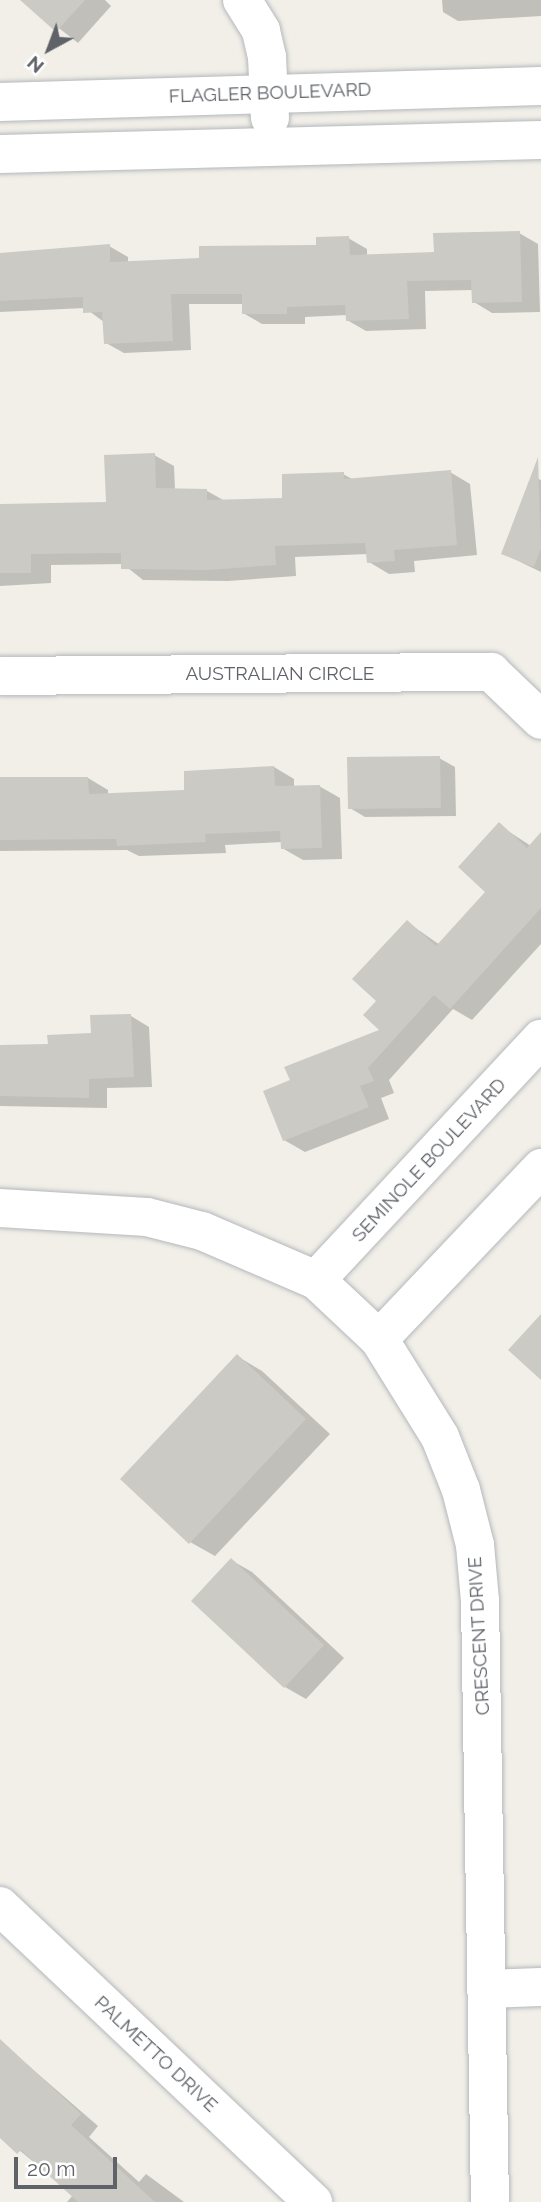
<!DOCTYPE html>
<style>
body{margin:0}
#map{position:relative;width:541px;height:2202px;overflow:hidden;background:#f1efe8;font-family:Raleway,sans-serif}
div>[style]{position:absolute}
.shadow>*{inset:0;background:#0003}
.building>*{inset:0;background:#cccac5}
.roads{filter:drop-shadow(0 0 2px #b5b8bc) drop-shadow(0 0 2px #b5b8bc)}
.minor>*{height:38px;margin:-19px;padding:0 19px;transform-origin:19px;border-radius:19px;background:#fff}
span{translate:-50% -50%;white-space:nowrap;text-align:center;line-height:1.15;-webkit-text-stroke:6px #fff;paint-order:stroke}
.street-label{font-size:19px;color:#5f6368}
.north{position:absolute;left:14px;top:14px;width:70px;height:70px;-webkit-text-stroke:5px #fff;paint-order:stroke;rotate:221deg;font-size:19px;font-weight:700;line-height:28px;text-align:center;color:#5f6368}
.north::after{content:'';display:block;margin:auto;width:24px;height:32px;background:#5f6368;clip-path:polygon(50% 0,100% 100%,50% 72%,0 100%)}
.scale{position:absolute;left:14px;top:2157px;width:103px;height:32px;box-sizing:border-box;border:4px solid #5f6368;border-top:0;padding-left:9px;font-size:21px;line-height:24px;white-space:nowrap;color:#5f6368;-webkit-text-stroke:5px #fff;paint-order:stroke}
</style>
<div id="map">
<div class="shadow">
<i style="clip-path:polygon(23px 0,105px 0,111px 6px,78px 43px)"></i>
<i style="clip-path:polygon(442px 0,541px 0,541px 16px,458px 21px,443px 12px)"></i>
<i style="clip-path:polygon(519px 233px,538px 244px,540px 312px,492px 313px,474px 302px,473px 290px,425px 291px,426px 329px,366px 331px,347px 320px,347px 315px,305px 317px,305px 324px,262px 324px,243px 313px,244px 304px,189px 304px,191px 350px,124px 353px,106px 343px,104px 322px,85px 308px,0 312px,0 255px,109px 246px,128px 257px,128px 263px,201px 260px,318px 247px,348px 238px,367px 249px,367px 256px,436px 254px)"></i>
<i style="clip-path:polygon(154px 455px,174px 466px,175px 490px,207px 491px,225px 501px,284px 500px,343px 474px,354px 480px,450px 472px,470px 484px,477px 555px,414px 561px,415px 572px,389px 574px,369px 562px,368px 554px,295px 557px,296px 576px,228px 581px,143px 580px,123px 564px,51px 565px,51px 583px,0 586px,0 506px,108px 504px)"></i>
<i style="clip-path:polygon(533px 477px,541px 480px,541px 572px,504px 554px)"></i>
<i style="clip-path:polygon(439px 758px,455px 767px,456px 816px,365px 817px,350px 808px)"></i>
<i style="clip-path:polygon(274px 767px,294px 779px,294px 787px,319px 786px,340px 798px,342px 859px,303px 860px,282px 848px,282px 842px,225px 845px,226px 853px,139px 856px,127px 850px,0 851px,0 779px,88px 778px,108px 790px,108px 795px,186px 792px)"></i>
<i style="clip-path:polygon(499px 825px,531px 846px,541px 835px,541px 944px,472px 1020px,453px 1009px,389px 1080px,394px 1093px,381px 1098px,389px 1119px,305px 1152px,284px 1140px,292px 1081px,383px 1030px,379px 1001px,407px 922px,440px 945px,488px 892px)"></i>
<i style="clip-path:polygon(131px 1016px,149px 1027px,152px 1087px,107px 1088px,107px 1108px,0 1106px,0 1047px,50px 1045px,92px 1035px)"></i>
<i style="clip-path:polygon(237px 1356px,262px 1371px,330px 1434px,215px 1556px,190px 1542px)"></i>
<i style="clip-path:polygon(231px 1560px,252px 1572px,344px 1658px,306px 1699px,285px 1687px)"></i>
<i style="clip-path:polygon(0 2041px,98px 2126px,89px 2137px,139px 2182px,146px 2174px,184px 2202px,67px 2202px,73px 2195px,0 2134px)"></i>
</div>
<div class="building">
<i style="clip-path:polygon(20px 0,85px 0,56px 32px)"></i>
<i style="clip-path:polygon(520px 231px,522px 302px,472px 303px,471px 280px,407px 281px,409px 319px,346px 321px,345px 305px,287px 307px,287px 314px,242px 314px,242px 294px,171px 294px,173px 341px,104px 344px,102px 312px,83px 313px,83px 297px,0 301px,0 253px,110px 244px,110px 262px,199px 258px,199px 246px,316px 245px,316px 237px,349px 236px,350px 255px,434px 252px,433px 233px)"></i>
<i style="clip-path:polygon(155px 453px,156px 488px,207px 489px,207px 500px,282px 498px,282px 474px,344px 472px,344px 479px,451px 470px,457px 545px,394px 550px,395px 561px,367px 563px,365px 543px,275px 546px,276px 565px,207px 570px,121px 569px,121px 553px,31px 554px,31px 573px,0 573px,0 504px,106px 502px,104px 455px)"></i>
<i style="clip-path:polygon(538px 457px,541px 548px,534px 567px,501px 554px)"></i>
<i style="clip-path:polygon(440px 756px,441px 808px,348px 809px,347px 757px)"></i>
<i style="clip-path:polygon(274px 766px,275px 786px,320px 785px,322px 848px,281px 849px,280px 831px,205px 834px,206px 842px,117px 846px,116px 839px,0 840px,0 777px,88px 777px,89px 794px,184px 790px,184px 771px)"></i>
<i style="clip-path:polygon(499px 822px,527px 848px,541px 832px,541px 908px,450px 1009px,434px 995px,368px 1068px,374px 1081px,360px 1086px,369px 1107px,283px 1141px,263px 1091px,290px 1080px,284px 1067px,379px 1030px,363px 1015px,376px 1001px,352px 979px,407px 920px,436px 946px,485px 892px,458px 867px)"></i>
<i style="clip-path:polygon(131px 1014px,134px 1077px,89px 1079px,89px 1098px,0 1096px,0 1045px,48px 1044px,47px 1035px,91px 1033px,90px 1015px)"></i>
<i style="clip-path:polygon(541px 1314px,541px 1380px,508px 1350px)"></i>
<i style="clip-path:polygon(237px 1354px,306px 1419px,189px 1544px,120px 1479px)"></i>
<i style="clip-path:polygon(231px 1558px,324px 1645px,284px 1688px,191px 1601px)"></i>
<i style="clip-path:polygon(0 2039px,81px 2114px,71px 2125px,155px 2202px,78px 2202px,21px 2150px,17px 2154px,0 2138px)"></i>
</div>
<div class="roads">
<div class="minor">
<i style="left:242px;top:0;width:36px;rotate:58deg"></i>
<i style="left:261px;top:31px;width:27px;rotate:77deg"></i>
<i style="left:267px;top:57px;width:61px;rotate:87.2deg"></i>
<i style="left:0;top:102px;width:541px;rotate:-1.69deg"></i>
<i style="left:0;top:154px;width:541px;rotate:-1.48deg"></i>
<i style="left:0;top:676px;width:491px;rotate:-0.5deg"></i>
<i style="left:491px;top:672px;width:69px;rotate:43.8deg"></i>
<i style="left:0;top:1208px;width:147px;rotate:3.5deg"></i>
<i style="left:147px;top:1217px;width:57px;rotate:14.3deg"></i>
<i style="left:202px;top:1231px;width:124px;rotate:23.3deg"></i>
<i style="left:316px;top:1280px;width:86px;rotate:43.1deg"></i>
<i style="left:379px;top:1339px;width:115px;rotate:58.1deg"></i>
<i style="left:440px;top:1437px;width:57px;rotate:68.4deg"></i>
<i style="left:461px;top:1490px;width:57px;rotate:75.7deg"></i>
<i style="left:475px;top:1545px;width:56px;rotate:84.9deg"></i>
<i style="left:480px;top:1601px;width:601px;rotate:89.05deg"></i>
<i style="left:316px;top:1280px;width:330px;rotate:-47deg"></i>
<i style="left:379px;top:1339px;width:236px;rotate:-46.5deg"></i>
<i style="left:0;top:1906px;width:431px;rotate:43.4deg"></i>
<i style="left:486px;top:1989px;width:55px;rotate:-2.1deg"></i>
</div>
</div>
<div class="street-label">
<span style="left:270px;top:93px;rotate:-2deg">FLAGLER BOULEVARD</span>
<span style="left:280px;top:674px">AUSTRALIAN CIRCLE</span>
<span style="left:429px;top:1160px;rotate:-47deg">SEMINOLE BOULEVARD</span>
<span style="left:479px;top:1636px;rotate:-93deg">CRESCENT DRIVE</span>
<span style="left:156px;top:2054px;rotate:43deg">PALMETTO DRIVE</span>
</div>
<div class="north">N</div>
<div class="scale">20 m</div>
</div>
